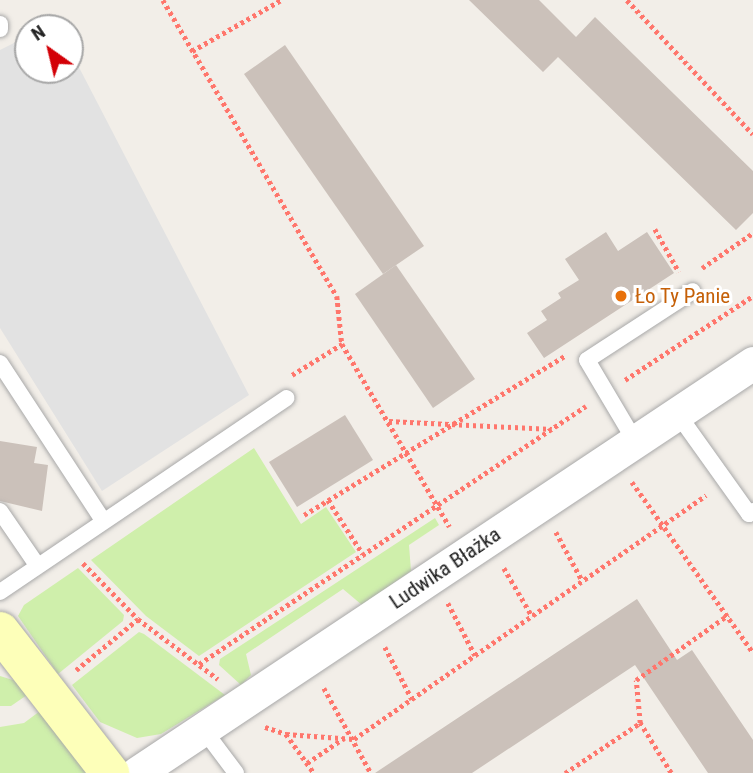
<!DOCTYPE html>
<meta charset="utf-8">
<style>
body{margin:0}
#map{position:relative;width:753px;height:773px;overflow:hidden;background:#f2eee8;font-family:"Roboto Condensed",sans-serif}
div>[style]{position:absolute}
.grass>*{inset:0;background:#cfefab}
.parking>*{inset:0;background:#e2e2e2}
.building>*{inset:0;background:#cbc1ba}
.path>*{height:4.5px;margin-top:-2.25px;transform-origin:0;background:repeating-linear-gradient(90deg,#ff766c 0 3.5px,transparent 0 7px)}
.roads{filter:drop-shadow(0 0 2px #a9a9a9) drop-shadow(0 0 2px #a9a9a9)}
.lane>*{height:16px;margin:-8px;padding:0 8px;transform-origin:8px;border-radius:8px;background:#fff}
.street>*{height:33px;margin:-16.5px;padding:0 16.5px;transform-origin:16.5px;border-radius:16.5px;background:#fff}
.secondary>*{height:38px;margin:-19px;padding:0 19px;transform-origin:19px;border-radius:19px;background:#fdffb9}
.dots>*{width:19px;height:19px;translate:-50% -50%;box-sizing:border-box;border:4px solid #fff;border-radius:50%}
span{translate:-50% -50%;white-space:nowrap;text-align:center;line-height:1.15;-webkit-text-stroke:6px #fff;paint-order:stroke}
.food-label{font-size:21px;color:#c56008}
.left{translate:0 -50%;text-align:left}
.street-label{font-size:21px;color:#222}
.north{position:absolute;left:14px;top:14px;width:70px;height:70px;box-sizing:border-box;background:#fff;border:2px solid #a7a7a7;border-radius:50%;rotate:326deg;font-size:19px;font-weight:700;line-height:28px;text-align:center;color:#222}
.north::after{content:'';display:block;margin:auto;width:24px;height:32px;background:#d30007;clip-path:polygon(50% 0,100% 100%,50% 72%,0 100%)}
</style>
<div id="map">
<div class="grass">
<i style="clip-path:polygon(254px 448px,301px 524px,326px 507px,356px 552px,199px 656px,146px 616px,91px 560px)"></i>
<i style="clip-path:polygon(435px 518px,439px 525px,409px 545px,411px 571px,362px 605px,343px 589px,246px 654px,251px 675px,241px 685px,219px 665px,220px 659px)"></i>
<i style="clip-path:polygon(78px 568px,124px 615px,123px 621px,58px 674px,18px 616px,24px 605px)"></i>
<i style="clip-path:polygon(139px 632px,144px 634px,225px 695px,161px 734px,137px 738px,100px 722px,72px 685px)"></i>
<i style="clip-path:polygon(0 676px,16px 681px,27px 695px,11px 706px,0 706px)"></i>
<i style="clip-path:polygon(40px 711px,87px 773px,0 773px,0 727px,24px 723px)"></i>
</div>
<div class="parking">
<i style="clip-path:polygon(28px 36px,28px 70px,70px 70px,70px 50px,249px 395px,102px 491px,0 328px,0 50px)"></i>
</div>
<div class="building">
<i style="clip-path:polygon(469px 0,539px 0,576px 37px,595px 17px,753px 171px,753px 213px,736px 230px,558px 57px,543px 72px)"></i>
<i style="clip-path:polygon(285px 45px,424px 246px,383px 274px,244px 74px)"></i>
<i style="clip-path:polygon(606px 232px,618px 251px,647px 232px,674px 273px,544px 358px,527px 333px,547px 320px,541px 311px,561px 298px,558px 293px,579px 280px,565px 259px)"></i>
<i style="clip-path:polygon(396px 265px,475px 379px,433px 408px,355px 294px)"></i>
<i style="clip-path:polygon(345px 415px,373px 460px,297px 507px,269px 462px)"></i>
<i style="clip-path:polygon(0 441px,37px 447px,34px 463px,48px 465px,42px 511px,0 501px)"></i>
<i style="clip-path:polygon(637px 599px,677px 660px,692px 650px,753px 740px,753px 773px,708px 773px,635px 665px,472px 773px,375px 773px)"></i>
</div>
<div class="path">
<i style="left:163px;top:0;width:343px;rotate:59.6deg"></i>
<i style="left:337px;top:296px;width:48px;rotate:84.1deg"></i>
<i style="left:342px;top:344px;width:212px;rotate:59.5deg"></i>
<i style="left:627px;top:0;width:184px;rotate:46.8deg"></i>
<i style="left:192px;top:51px;width:103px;rotate:-29.8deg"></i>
<i style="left:655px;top:229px;width:49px;rotate:60.8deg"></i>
<i style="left:702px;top:268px;width:62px;rotate:-34.5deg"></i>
<i style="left:292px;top:375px;width:59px;rotate:-31.8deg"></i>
<i style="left:625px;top:380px;width:153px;rotate:-33.3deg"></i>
<i style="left:389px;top:421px;width:163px;rotate:2.8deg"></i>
<i style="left:632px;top:482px;width:209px;rotate:54.6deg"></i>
<i style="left:328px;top:500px;width:64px;rotate:57.1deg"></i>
<i style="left:304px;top:515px;width:305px;rotate:-31.4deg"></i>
<i style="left:556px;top:532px;width:55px;rotate:61.6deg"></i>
<i style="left:83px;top:563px;width:78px;rotate:45.5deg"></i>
<i style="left:504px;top:568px;width:56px;rotate:59.7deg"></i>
<i style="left:448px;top:603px;width:59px;rotate:62.6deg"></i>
<i style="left:385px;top:647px;width:59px;rotate:62.6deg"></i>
<i style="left:199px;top:664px;width:465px;rotate:-33.7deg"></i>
<i style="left:76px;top:670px;width:80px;rotate:-39.4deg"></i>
<i style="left:138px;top:619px;width:100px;rotate:36.9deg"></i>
<i style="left:324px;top:688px;width:97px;rotate:61.1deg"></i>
<i style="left:265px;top:727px;width:22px;rotate:18deg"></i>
<i style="left:286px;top:734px;width:48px;rotate:54.3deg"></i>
<i style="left:286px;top:734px;width:68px;rotate:4.2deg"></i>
<i style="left:354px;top:739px;width:428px;rotate:-34.7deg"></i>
<i style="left:307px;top:763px;width:45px;rotate:-34deg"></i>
<i style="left:565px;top:773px;width:90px;rotate:-33.7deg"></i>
<i style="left:671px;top:773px;width:59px;rotate:-121.8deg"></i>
<i style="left:640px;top:723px;width:43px;rotate:-95.3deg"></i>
<i style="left:636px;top:680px;width:113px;rotate:-35.2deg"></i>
</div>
<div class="roads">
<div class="lane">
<i style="left:0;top:24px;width:5px;rotate:90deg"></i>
<i style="left:0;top:363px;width:186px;rotate:56.8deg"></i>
<i style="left:677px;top:413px;width:124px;rotate:54.5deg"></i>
<i style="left:749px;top:514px;width:5px;rotate:-37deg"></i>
<i style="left:635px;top:441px;width:94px;rotate:-120.7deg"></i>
<i style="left:587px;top:360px;width:126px;rotate:-33.1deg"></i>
<i style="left:0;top:511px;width:65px;rotate:55.6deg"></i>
<i style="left:0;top:592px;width:346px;rotate:-34.1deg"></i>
<i style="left:203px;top:729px;width:55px;rotate:53.1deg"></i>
</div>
<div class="street">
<i style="left:137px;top:773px;width:740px;rotate:-33.65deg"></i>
</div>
<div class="secondary">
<i style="left:0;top:631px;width:180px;rotate:52.2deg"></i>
</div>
</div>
<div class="dots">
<i style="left:621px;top:296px;background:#e8710a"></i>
</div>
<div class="food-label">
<span class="left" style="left:635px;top:296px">Ło Ty Panie</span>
</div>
<div class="street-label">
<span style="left:445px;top:568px;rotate:-34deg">Ludwika Błażka</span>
</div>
<div class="north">N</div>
</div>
